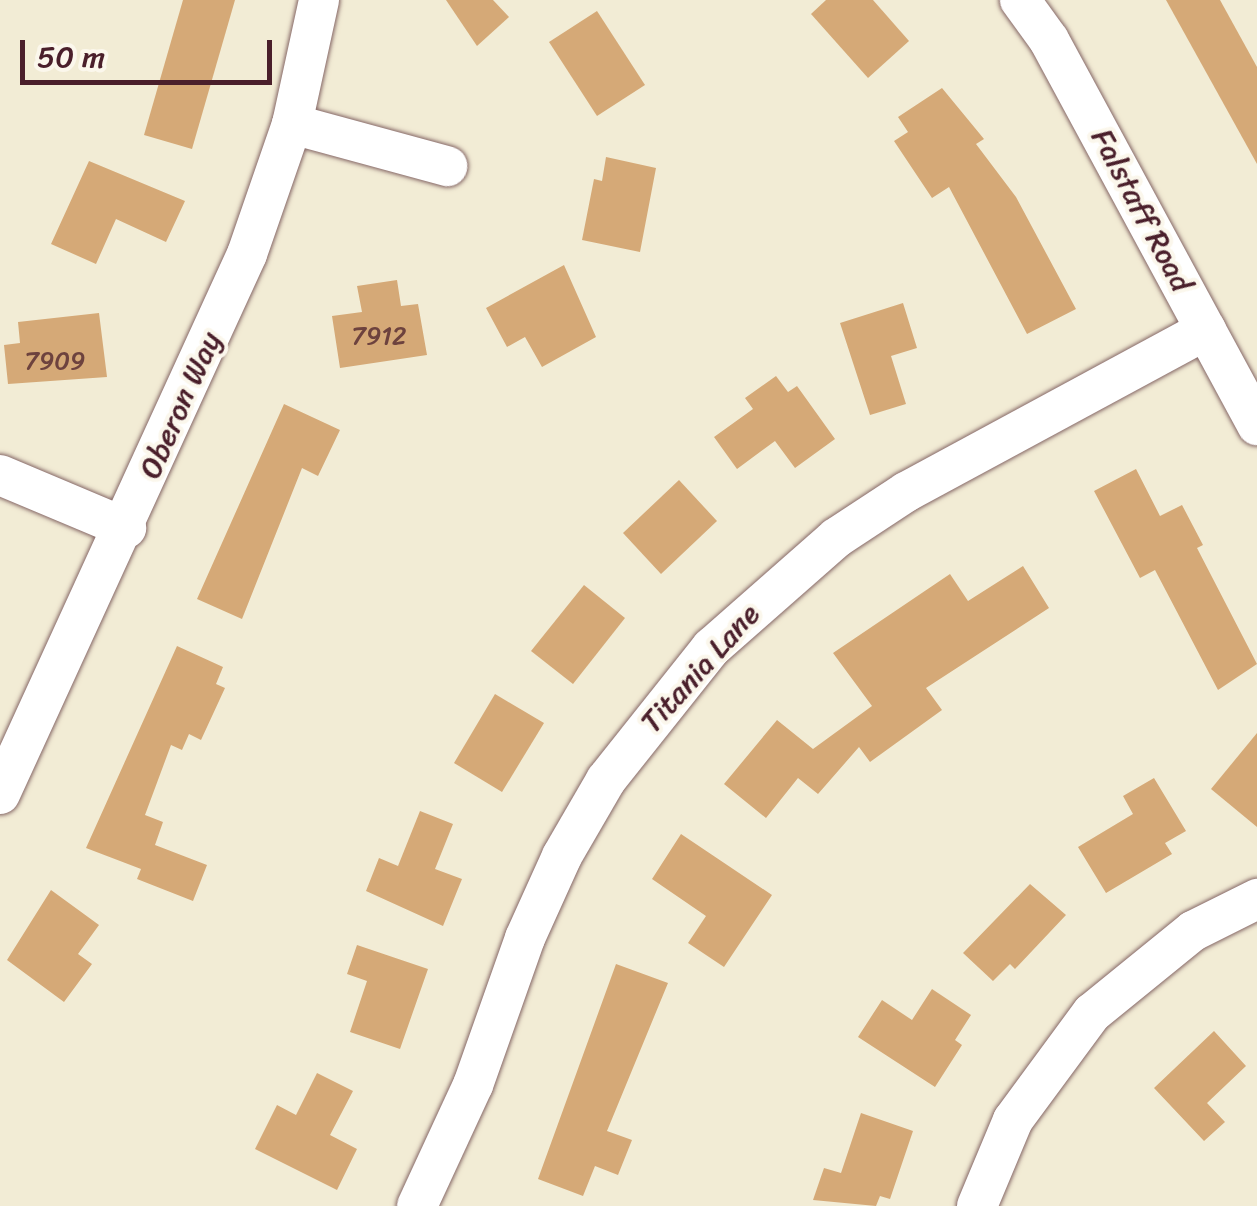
<!DOCTYPE html>
<style>
body{margin:0}
#map{position:relative;width:1257px;height:1206px;overflow:hidden;background:#f2ecd5;font-family:Sriracha,sans-serif}
div>[style]{position:absolute}
.building>*{inset:0;background:#d5a977}
.roads{filter:drop-shadow(0 0 2px #856766) drop-shadow(0 0 2px #856766)}
.minor>*{height:40px;margin:-20px;padding:0 20px;transform-origin:20px;border-radius:20px;background:#fff}
span{translate:-50% -50%;white-space:nowrap;text-align:center;line-height:1.15;-webkit-text-stroke:8px #fbf7ec;paint-order:stroke}
.number-label{font-size:25px;color:#6d423e}
.number-label span{-webkit-text-stroke-width:0}
.street-label{font-size:30px;color:#4a1f2b}
.scale{position:absolute;left:20px;top:40px;width:252px;height:45px;box-sizing:border-box;border:5px solid #4a1f2b;border-top:0;padding-left:12px;font-size:30px;line-height:35px;white-space:nowrap;color:#4a1f2b;-webkit-text-stroke:8px #fbf7ec;paint-order:stroke}
</style>
<div id="map">
<div class="building">
<i style="clip-path:polygon(183px 0,235px 0,192px 149px,144px 135px)"></i>
<i style="clip-path:polygon(446px 0,493px 0,509px 17px,477px 46px)"></i>
<i style="clip-path:polygon(826px 0,873px 0,909px 41px,868px 78px,811px 14px)"></i>
<i style="clip-path:polygon(1166px 0,1220px 0,1257px 67px,1257px 164px)"></i>
<i style="clip-path:polygon(597px 11px,645px 85px,597px 116px,549px 42px)"></i>
<i style="clip-path:polygon(942px 88px,984px 139px,976px 144px,1016px 197px,1076px 309px,1027px 334px,949px 187px,932px 198px,894px 141px,908px 132px,898px 117px)"></i>
<i style="clip-path:polygon(606px 157px,656px 168px,640px 252px,582px 240px,594px 179px,602px 181px)"></i>
<i style="clip-path:polygon(89px 161px,185px 201px,166px 242px,116px 219px,96px 264px,51px 244px)"></i>
<i style="clip-path:polygon(564px 265px,596px 337px,542px 367px,525px 337px,507px 347px,486px 308px)"></i>
<i style="clip-path:polygon(397px 280px,401px 306px,418px 304px,427px 355px,340px 368px,332px 316px,362px 312px,357px 286px)"></i>
<i style="clip-path:polygon(903px 303px,917px 348px,891px 356px,906px 404px,870px 415px,840px 323px)"></i>
<i style="clip-path:polygon(99px 313px,107px 377px,8px 384px,4px 345px,20px 343px,18px 322px)"></i>
<i style="clip-path:polygon(776px 376px,788px 392px,797px 386px,835px 439px,795px 468px,775px 441px,737px 469px,714px 437px,753px 409px,745px 398px)"></i>
<i style="clip-path:polygon(284px 404px,340px 430px,318px 476px,302px 468px,242px 619px,197px 599px)"></i>
<i style="clip-path:polygon(1136px 469px,1160px 516px,1182px 505px,1203px 545px,1197px 548px,1257px 664px,1218px 690px,1155px 570px,1140px 578px,1094px 491px)"></i>
<i style="clip-path:polygon(679px 480px,717px 521px,661px 574px,623px 533px)"></i>
<i style="clip-path:polygon(1023px 566px,1049px 608px,926px 688px,942px 710px,870px 762px,859px 747px,818px 794px,798px 778px,766px 818px,724px 784px,777px 720px,813px 749px,872px 706px,833px 653px,950px 574px,968px 601px)"></i>
<i style="clip-path:polygon(584px 585px,625px 618px,573px 684px,531px 651px)"></i>
<i style="clip-path:polygon(177px 646px,223px 667px,216px 684px,225px 688px,201px 740px,189px 734px,182px 750px,171px 745px,145px 815px,163px 822px,155px 845px,207px 865px,193px 901px,137px 879px,141px 869px,86px 848px)"></i>
<i style="clip-path:polygon(495px 694px,544px 723px,502px 792px,454px 763px)"></i>
<i style="clip-path:polygon(1257px 733px,1257px 827px,1211px 789px)"></i>
<i style="clip-path:polygon(1154px 778px,1186px 831px,1165px 843px,1172px 854px,1106px 893px,1078px 847px,1133px 814px,1123px 796px)"></i>
<i style="clip-path:polygon(420px 811px,453px 824px,435px 869px,462px 879px,443px 926px,366px 891px,379px 858px,398px 866px)"></i>
<i style="clip-path:polygon(681px 834px,772px 895px,724px 967px,688px 943px,706px 916px,652px 879px)"></i>
<i style="clip-path:polygon(1030px 884px,1066px 915px,1015px 969px,1010px 964px,993px 981px,963px 953px)"></i>
<i style="clip-path:polygon(51px 890px,99px 925px,78px 954px,92px 964px,64px 1002px,7px 960px)"></i>
<i style="clip-path:polygon(357px 945px,428px 969px,400px 1049px,350px 1032px,367px 981px,347px 974px)"></i>
<i style="clip-path:polygon(616px 964px,668px 983px,607px 1131px,632px 1140px,618px 1175px,595px 1166px,583px 1196px,538px 1179px)"></i>
<i style="clip-path:polygon(932px 989px,971px 1015px,955px 1040px,962px 1045px,935px 1087px,858px 1037px,882px 1000px,912px 1020px)"></i>
<i style="clip-path:polygon(1214px 1031px,1246px 1066px,1207px 1103px,1225px 1122px,1204px 1141px,1154px 1088px)"></i>
<i style="clip-path:polygon(317px 1073px,353px 1091px,330px 1135px,357px 1149px,337px 1190px,255px 1149px,277px 1105px,296px 1115px)"></i>
<i style="clip-path:polygon(861px 1113px,913px 1131px,890px 1199px,880px 1196px,876px 1206px,813px 1200px,824px 1168px,841px 1173px)"></i>
</div>
<div class="roads">
<div class="minor">
<i style="left:1020px;top:0;width:49px;rotate:54.1deg"></i>
<i style="left:1049px;top:40px;width:438px;rotate:61.6deg"></i>
<i style="left:292px;top:124px;width:161px;rotate:15.2deg"></i>
<i style="left:0;top:475px;width:137px;rotate:22.8deg"></i>
<i style="left:0;top:794px;width:594px;rotate:-65.42deg"></i>
<i style="left:247px;top:254px;width:138px;rotate:-70.9deg"></i>
<i style="left:292px;top:124px;width:127px;rotate:-77.7deg"></i>
<i style="left:417px;top:1206px;width:133px;rotate:-65.2deg"></i>
<i style="left:473px;top:1085px;width:156px;rotate:-70.5deg"></i>
<i style="left:525px;top:938px;width:90px;rotate:-65.7deg"></i>
<i style="left:562px;top:856px;width:88px;rotate:-59.9deg"></i>
<i style="left:606px;top:780px;width:169px;rotate:-51.5deg"></i>
<i style="left:711px;top:648px;width:167px;rotate:-41.3deg"></i>
<i style="left:836px;top:538px;width:84px;rotate:-33.3deg"></i>
<i style="left:906px;top:492px;width:341px;rotate:-28.4deg"></i>
<i style="left:977px;top:1206px;width:93px;rotate:-67.3deg"></i>
<i style="left:1013px;top:1120px;width:133px;rotate:-53.6deg"></i>
<i style="left:1092px;top:1013px;width:130px;rotate:-39.1deg"></i>
<i style="left:1193px;top:931px;width:72px;rotate:-26.6deg"></i>
</div>
</div>
<div class="number-label">
<span style="left:379px;top:336px">7912</span>
<span style="left:55px;top:361px">7909</span>
</div>
<div class="street-label">
<span style="left:1142px;top:210px;rotate:62deg">Falstaff Road</span>
<span style="left:180px;top:405px;rotate:-66deg">Oberon Way</span>
<span style="left:700px;top:668px;rotate:-48deg">Titania Lane</span>
</div>
<div class="scale">50 m</div>
</div>
